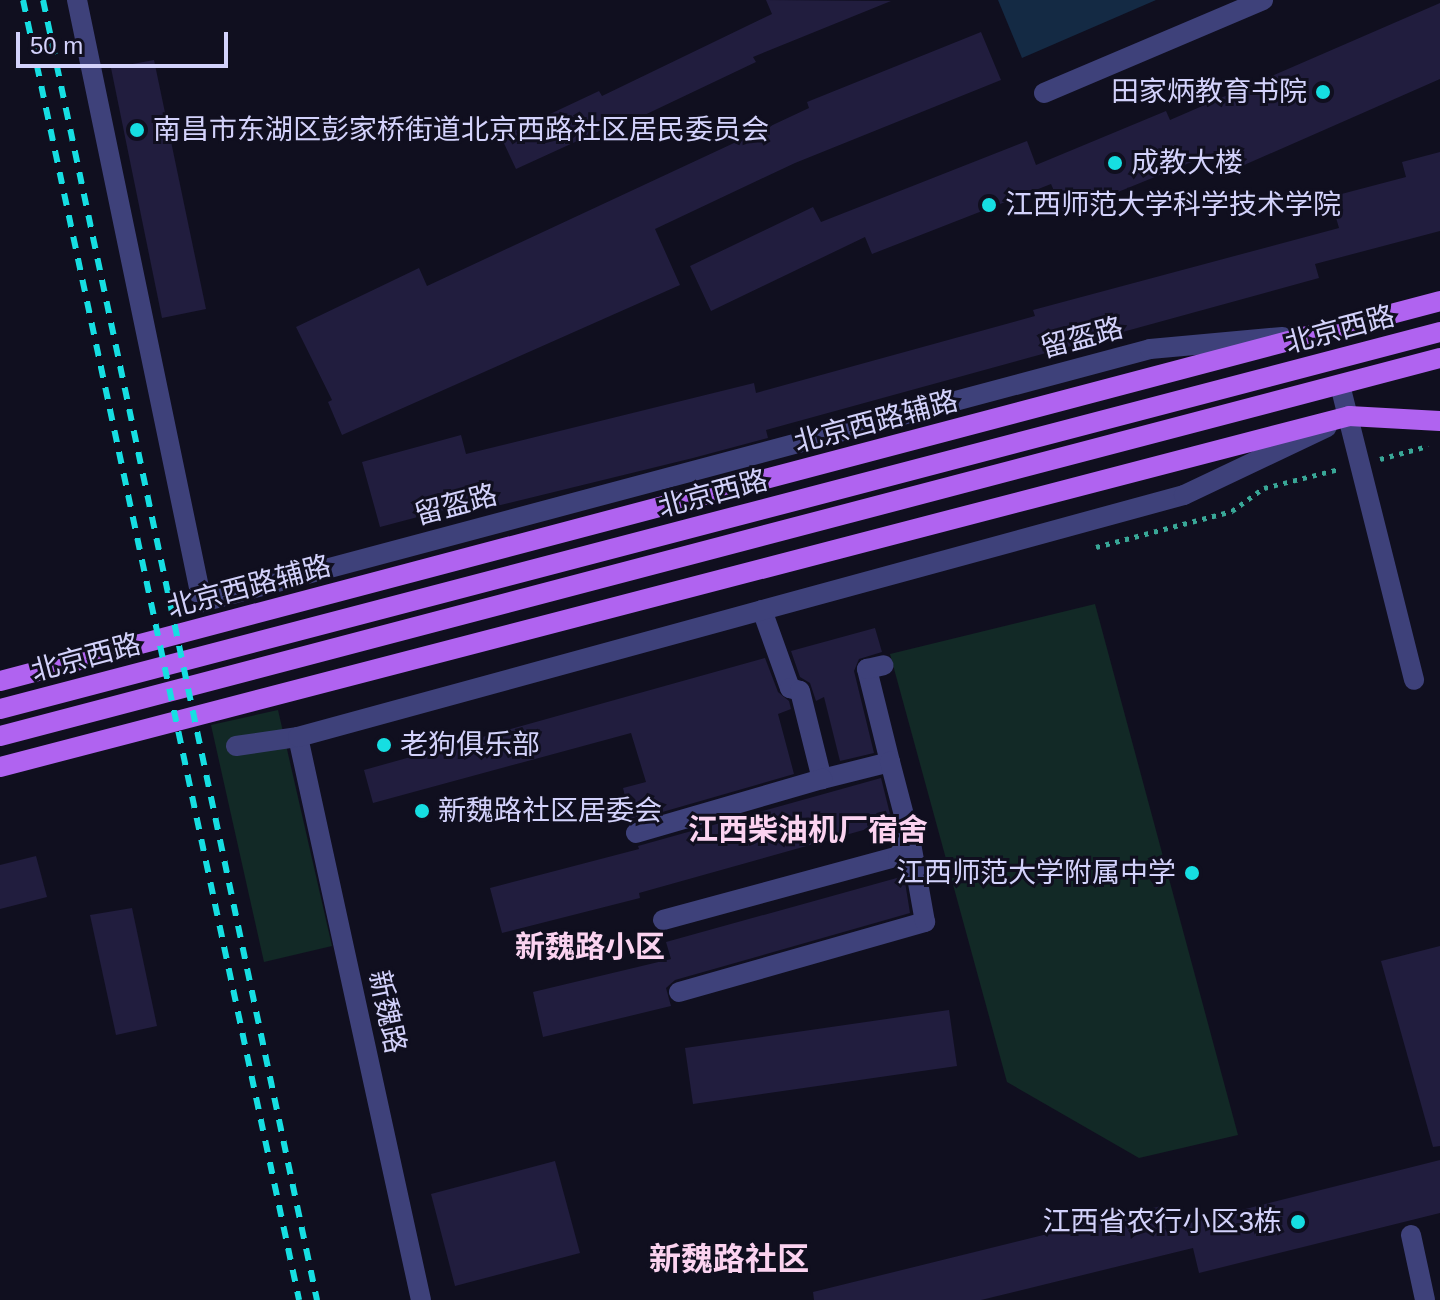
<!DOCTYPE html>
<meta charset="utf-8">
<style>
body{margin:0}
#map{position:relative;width:1440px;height:1300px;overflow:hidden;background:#100f1f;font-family:Helvetica,"Noto Sans SC",sans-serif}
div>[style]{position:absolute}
.green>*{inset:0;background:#122926}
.water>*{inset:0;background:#142a44}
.building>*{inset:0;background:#211d3e}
.path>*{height:5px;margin-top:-2.5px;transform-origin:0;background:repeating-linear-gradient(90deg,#39a797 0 4px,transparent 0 10px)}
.minor>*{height:20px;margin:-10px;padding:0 10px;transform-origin:10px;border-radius:10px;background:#3e417a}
.major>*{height:20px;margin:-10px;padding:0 10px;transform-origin:10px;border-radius:10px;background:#b063f0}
.rail>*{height:6px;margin-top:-3px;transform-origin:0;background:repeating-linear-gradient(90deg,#16dee2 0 12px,transparent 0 22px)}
.dots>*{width:22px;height:22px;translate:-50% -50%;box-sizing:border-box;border:4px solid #100f1f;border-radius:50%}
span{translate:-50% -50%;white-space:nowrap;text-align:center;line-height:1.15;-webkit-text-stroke:6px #100f1f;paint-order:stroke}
.poi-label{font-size:28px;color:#d3d2fb}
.right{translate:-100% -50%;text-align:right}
.left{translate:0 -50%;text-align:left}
.street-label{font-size:28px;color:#d3d2fb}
.neighbourhood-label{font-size:30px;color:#fbd3f0;font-weight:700}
.quarter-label{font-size:32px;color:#fbd3f0;font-weight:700}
.scale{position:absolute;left:16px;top:32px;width:212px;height:36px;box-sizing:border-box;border:4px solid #d3d2fb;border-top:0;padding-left:10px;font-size:24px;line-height:28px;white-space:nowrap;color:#d3d2fb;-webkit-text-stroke:6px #100f1f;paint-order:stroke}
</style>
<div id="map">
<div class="green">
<i style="clip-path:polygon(1095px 604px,1238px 1135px,1139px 1158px,1007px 1082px,890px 654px)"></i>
<i style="clip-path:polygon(278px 710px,332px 946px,264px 962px,211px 725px)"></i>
</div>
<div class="water">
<i style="clip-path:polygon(998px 0,1156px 0,1022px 58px)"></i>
</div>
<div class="building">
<i style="clip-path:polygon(766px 0,891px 1px,753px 57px,756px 62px,634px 120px,632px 116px,516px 169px,501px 137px,599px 91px,602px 96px,772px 14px)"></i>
<i style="clip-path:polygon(1440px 3px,1440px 79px,1235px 169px,1226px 148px,1064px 214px,1051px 184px,872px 254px,865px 237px,711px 311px,690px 266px,813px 207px,821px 222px,1027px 141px,1036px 165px,1166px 111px,1170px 120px)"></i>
<i style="clip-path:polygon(981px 32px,1001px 80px,795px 163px,655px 229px,680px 285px,342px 435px,328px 402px,332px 400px,296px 327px,419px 268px,427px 286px,809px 108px,807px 102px)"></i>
<i style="clip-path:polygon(154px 60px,206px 309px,162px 318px,111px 68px)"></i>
<i style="clip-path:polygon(1440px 152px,1440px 231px,1315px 264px,1319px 278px,766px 430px,768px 438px,693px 458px,484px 509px,482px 500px,380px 527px,362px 462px,461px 435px,466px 454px,754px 383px,756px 393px,1035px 316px,1033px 310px,1339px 228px,1330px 197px,1406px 177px,1402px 162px)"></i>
<i style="clip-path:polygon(875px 628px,882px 652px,859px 659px,854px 671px,874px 753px,840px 761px,824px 697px,816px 701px,810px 683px,800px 677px,791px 651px)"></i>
<i style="clip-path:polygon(765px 658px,778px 692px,789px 701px,791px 709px,778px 714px,794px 774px,631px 821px,623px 788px,646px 782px,631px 733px,373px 803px,364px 770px)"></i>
<i style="clip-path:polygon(881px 778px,892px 822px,639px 893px,640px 898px,502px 933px,490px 888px,639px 849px,638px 846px)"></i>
<i style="clip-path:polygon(36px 856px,47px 897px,0 909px,0 865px)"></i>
<i style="clip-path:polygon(904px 876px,910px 913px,675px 980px,666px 988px,671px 1006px,543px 1037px,533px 992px,671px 959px,666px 942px)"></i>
<i style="clip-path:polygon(132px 908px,157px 1026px,116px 1035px,90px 915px)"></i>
<i style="clip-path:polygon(1440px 946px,1440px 1146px,1433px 1147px,1381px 961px)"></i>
<i style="clip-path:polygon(949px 1010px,957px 1066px,693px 1104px,685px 1048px)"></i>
<i style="clip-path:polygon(1440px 1160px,1440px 1213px,1199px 1273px,1193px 1248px,981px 1300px,814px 1300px,813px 1292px,1161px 1206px,1166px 1229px)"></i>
<i style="clip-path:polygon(555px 1161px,580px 1253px,455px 1286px,431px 1194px)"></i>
</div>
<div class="path">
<i style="left:1380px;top:459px;width:50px;rotate:-15.2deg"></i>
<i style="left:1096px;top:547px;width:141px;rotate:-14.8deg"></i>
<i style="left:1232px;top:511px;width:39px;rotate:-36deg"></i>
<i style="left:1264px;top:488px;width:77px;rotate:-14.2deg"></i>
</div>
<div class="minor">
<i style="left:77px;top:0;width:615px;rotate:78.27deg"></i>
<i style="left:202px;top:602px;width:981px;rotate:-14.94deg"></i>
<i style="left:1150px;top:349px;width:133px;rotate:-5.2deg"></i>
<i style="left:1044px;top:93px;width:238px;rotate:-23deg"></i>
<i style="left:1340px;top:385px;width:304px;rotate:75.9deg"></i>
<i style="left:762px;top:610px;width:83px;rotate:70.3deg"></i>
<i style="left:790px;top:688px;width:10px;rotate:17deg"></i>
<i style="left:800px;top:691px;width:91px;rotate:76deg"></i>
<i style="left:822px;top:779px;width:70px;rotate:-14deg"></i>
<i style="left:890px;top:762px;width:96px;rotate:-103.9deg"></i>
<i style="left:867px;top:669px;width:17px;rotate:-13deg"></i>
<i style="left:298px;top:737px;width:576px;rotate:77.68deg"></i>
<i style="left:236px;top:746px;width:63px;rotate:-8.3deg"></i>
<i style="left:298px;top:737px;width:918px;rotate:-15.28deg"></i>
<i style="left:1184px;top:495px;width:158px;rotate:-25.4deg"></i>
<i style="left:636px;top:833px;width:194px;rotate:-16.2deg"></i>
<i style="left:663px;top:920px;width:244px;rotate:-15.2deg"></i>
<i style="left:898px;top:856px;width:22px;rotate:-56deg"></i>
<i style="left:910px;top:838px;width:79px;rotate:-104.7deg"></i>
<i style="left:679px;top:992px;width:256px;rotate:-15.9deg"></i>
<i style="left:925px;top:922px;width:85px;rotate:-100.1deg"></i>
<i style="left:1411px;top:1235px;width:66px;rotate:77.8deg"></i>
</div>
<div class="major">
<i style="left:0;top:681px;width:1489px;rotate:-14.78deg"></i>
<i style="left:0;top:709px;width:1489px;rotate:-14.67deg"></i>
<i style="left:0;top:736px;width:1489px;rotate:-14.71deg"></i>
<i style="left:0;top:767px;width:1394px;rotate:-14.58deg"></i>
<i style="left:1349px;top:416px;width:91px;rotate:3.1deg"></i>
</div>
<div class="rail">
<i style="left:23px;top:0;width:1329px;rotate:78.01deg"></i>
<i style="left:43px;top:0;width:1329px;rotate:78.1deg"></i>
</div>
<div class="dots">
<i style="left:1323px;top:92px;background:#16dee2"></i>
<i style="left:137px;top:130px;background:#16dee2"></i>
<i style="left:1115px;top:163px;background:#16dee2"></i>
<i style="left:989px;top:205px;background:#16dee2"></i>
<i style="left:384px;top:745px;background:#16dee2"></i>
<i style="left:422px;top:811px;background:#16dee2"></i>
<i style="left:1192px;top:873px;background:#16dee2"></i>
<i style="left:1298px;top:1222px;background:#16dee2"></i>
</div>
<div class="poi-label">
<span class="right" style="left:1307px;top:92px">田家炳教育书院</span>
<span class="left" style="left:153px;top:130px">南昌市东湖区彭家桥街道北京西路社区居民委员会</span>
<span class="left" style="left:1131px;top:163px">成教大楼</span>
<span class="left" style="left:1005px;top:205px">江西师范大学科学技术学院</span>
<span class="left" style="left:400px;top:745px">老狗俱乐部</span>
<span class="left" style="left:438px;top:811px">新魏路社区居委会</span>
<span class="right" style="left:1176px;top:873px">江西师范大学附属中学</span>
<span class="right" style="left:1282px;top:1222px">江西省农行小区3栋</span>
</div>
<div class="street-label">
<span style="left:1340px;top:330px;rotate:-15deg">北京西路</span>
<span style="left:1082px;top:338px;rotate:-15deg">留盔路</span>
<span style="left:876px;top:422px;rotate:-15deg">北京西路辅路</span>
<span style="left:713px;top:494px;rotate:-15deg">北京西路</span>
<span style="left:456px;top:505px;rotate:-15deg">留盔路</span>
<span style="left:249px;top:587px;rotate:-15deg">北京西路辅路</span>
<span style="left:86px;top:658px;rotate:-15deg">北京西路</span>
<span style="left:387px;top:1012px;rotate:78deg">新魏路</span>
</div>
<div class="neighbourhood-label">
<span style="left:808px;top:830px">江西柴油机厂宿舍</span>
<span style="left:590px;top:947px">新魏路小区</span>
</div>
<div class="quarter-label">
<span style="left:729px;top:1259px">新魏路社区</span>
</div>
<div class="scale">50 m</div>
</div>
